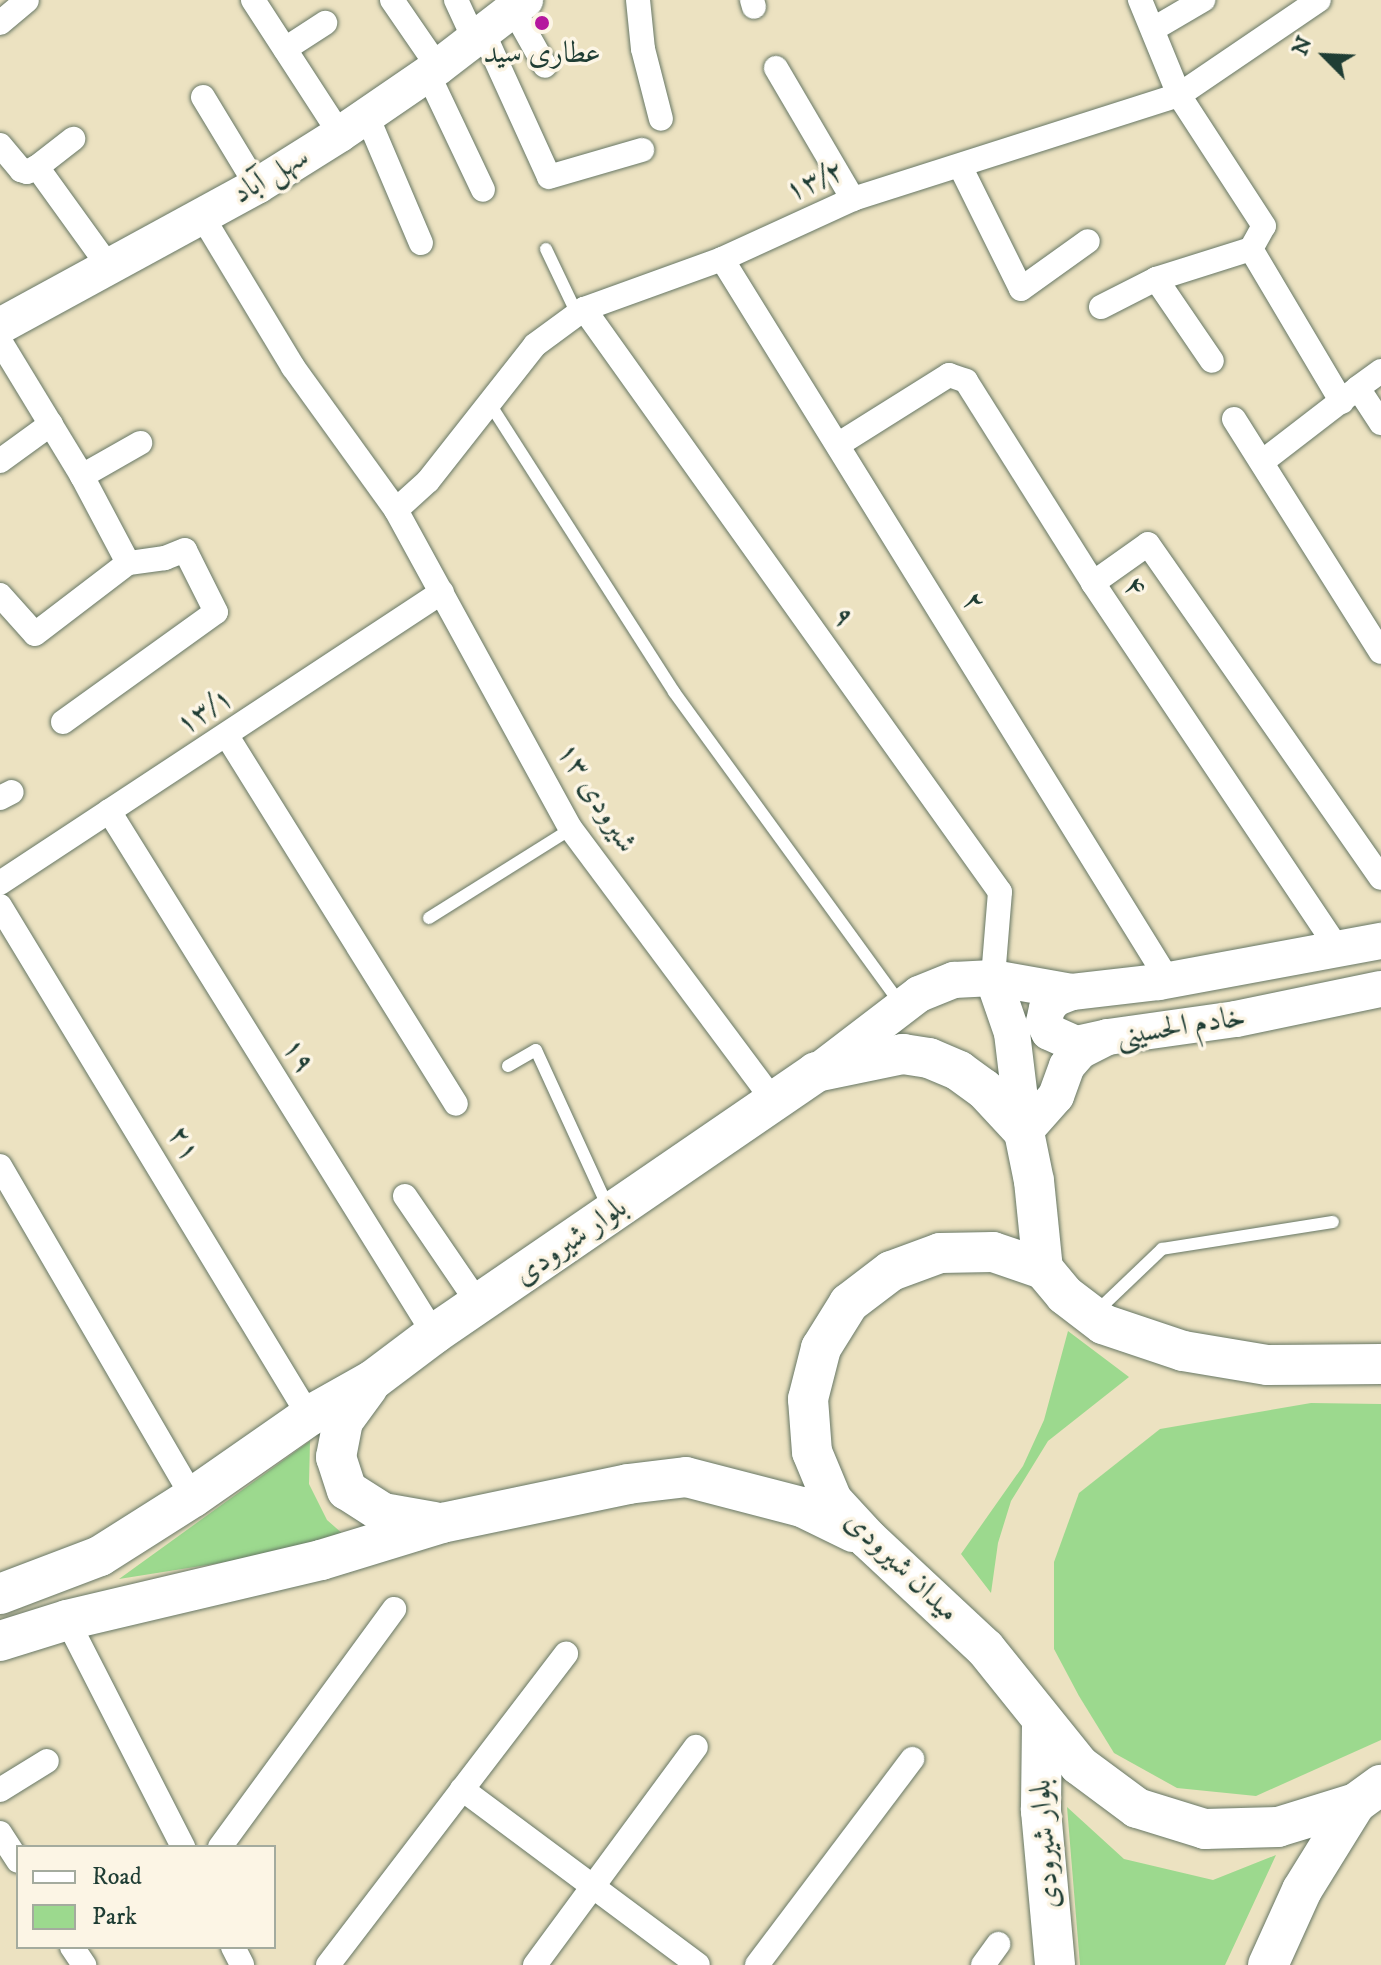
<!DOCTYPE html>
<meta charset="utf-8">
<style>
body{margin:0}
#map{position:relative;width:1381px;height:1965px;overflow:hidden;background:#ece2c1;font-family:"IM FELL DW Pica",Amiri,serif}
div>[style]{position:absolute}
.green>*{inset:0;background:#9cd98e}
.roads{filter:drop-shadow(0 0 2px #677765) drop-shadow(0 0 2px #677765)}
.lane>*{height:12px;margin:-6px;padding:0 6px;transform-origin:6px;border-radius:6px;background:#fff}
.street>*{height:24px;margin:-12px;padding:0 12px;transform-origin:12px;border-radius:12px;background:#fff}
.secondary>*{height:36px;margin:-18px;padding:0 18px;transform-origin:18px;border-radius:18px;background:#fff}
.primary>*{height:40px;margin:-20px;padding:0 20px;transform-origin:20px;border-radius:20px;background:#fff}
.dots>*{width:22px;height:22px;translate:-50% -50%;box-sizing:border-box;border:4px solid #fcf5e5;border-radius:50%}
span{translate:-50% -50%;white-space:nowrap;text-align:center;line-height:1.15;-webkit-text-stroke:7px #fcf5e5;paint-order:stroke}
.poi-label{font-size:30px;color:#1f3d34}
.street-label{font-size:30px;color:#1f3d34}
.legend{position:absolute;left:16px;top:1845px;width:260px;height:104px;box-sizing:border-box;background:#fcf5e5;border:2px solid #a4ab9e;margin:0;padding:10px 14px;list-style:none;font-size:24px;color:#1f3d34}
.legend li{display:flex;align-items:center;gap:16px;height:40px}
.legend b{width:40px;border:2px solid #a4ab9e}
.north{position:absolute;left:1285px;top:16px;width:80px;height:80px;-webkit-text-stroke:6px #fcf5e5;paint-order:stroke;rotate:294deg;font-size:22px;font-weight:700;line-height:32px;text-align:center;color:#1f3d34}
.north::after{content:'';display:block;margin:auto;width:28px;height:36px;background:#1f3d34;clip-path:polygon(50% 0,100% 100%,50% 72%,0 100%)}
</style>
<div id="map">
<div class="green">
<i style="clip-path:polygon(1068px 1331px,1129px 1377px,1048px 1441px,1011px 1501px,998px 1543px,991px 1593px,961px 1554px,1023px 1466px,1044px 1420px)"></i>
<i style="clip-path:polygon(1311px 1403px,1381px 1404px,1381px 1740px,1256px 1796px,1177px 1788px,1114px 1753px,1079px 1696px,1054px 1649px,1054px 1562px,1079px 1493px,1160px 1429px)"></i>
<i style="clip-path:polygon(310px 1441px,309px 1484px,327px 1520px,352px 1542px,119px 1579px)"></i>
<i style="clip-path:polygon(1067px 1807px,1124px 1859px,1213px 1880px,1276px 1855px,1225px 1965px,1080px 1965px)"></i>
</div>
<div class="roads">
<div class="lane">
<i style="left:546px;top:249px;width:72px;rotate:64.5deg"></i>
<i style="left:490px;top:404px;width:342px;rotate:57.4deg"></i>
<i style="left:674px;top:692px;width:387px;rotate:54deg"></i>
<i style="left:429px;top:918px;width:168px;rotate:-32.1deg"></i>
<i style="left:508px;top:1066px;width:32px;rotate:-30deg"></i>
<i style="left:536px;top:1050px;width:173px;rotate:65.4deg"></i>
<i style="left:1095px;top:1313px;width:93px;rotate:-43.7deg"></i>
<i style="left:1162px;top:1249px;width:173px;rotate:-9deg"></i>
</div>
<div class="street">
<i style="left:253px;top:0;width:160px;rotate:57deg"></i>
<i style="left:392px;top:0;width:81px;rotate:55.5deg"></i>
<i style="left:456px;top:0;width:43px;rotate:65.2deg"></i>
<i style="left:638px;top:0;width:49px;rotate:84.2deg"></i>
<i style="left:643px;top:49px;width:72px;rotate:75.6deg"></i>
<i style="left:752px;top:0;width:7px;rotate:74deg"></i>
<i style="left:513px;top:9px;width:65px;rotate:60.7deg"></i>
<i style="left:0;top:23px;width:35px;rotate:-40deg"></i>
<i style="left:1155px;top:28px;width:56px;rotate:-30.3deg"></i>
<i style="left:483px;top:32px;width:159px;rotate:65.5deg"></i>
<i style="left:549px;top:177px;width:97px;rotate:-16.2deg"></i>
<i style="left:285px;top:49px;width:48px;rotate:-33deg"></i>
<i style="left:776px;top:68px;width:152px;rotate:59.6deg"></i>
<i style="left:428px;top:74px;width:128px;rotate:64.6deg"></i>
<i style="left:203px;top:97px;width:104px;rotate:58.8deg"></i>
<i style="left:367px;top:116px;width:138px;rotate:67deg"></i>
<i style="left:0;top:145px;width:33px;rotate:50deg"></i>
<i style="left:21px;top:170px;width:6px;rotate:18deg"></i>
<i style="left:27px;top:172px;width:11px;rotate:-27deg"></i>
<i style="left:37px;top:167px;width:123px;rotate:54.2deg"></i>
<i style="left:960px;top:166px;width:137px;rotate:63.6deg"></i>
<i style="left:1021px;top:289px;width:82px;rotate:-35.6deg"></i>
<i style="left:37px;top:167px;width:46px;rotate:-37.9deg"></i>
<i style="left:202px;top:216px;width:176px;rotate:58.9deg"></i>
<i style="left:293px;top:367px;width:176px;rotate:54.2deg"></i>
<i style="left:396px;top:510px;width:364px;rotate:61.3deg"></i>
<i style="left:571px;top:829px;width:338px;rotate:53.3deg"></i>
<i style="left:1251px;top:249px;width:178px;rotate:59.3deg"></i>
<i style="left:722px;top:259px;width:848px;rotate:58.26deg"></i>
<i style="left:1156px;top:279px;width:99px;rotate:55.7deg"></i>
<i style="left:1101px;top:307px;width:62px;rotate:-27deg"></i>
<i style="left:1156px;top:279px;width:100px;rotate:-17.5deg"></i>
<i style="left:1251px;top:249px;width:26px;rotate:-61deg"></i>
<i style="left:1264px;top:226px;width:156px;rotate:-123deg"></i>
<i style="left:1179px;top:95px;width:103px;rotate:-112.3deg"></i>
<i style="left:584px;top:309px;width:716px;rotate:54.49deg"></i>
<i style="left:1000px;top:892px;width:86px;rotate:94.7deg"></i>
<i style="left:0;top:341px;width:158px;rotate:58.7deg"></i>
<i style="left:82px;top:476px;width:98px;rotate:62.1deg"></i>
<i style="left:1381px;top:371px;width:29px;rotate:144deg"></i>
<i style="left:1358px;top:388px;width:42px;rotate:56.7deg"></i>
<i style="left:1234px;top:419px;width:275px;rotate:57.8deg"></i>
<i style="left:839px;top:444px;width:130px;rotate:-32.1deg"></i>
<i style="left:949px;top:375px;width:18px;rotate:19deg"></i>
<i style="left:966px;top:381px;width:239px;rotate:57.8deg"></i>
<i style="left:1093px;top:583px;width:440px;rotate:56.2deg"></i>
<i style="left:0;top:461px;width:63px;rotate:-36deg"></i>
<i style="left:1262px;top:462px;width:121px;rotate:-37.6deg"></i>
<i style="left:82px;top:476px;width:67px;rotate:-29.6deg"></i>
<i style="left:396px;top:510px;width:43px;rotate:-42.2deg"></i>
<i style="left:428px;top:481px;width:173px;rotate:-51.8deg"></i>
<i style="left:535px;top:345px;width:61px;rotate:-36.3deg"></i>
<i style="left:584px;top:309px;width:147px;rotate:-19.9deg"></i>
<i style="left:722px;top:259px;width:144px;rotate:-24.6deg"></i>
<i style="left:853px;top:199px;width:342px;rotate:-17.7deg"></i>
<i style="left:1179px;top:95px;width:169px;rotate:-34.2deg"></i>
<i style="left:1093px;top:583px;width:67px;rotate:-35.3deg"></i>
<i style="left:1148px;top:544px;width:407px;rotate:55.1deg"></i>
<i style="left:0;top:595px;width:52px;rotate:48.1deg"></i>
<i style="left:35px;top:634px;width:117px;rotate:-37.4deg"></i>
<i style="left:63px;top:722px;width:188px;rotate:-35.7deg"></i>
<i style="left:216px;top:612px;width:69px;rotate:-116.6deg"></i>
<i style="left:185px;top:550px;width:22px;rotate:158deg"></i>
<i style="left:165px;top:558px;width:37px;rotate:172deg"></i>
<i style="left:227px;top:736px;width:433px;rotate:58.1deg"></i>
<i style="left:0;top:798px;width:13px;rotate:-27deg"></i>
<i style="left:109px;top:811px;width:616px;rotate:58.14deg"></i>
<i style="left:0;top:883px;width:529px;rotate:-33.36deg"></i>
<i style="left:0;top:906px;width:596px;rotate:58.79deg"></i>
<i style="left:0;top:1166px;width:383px;rotate:59.8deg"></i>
<i style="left:405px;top:1196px;width:133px;rotate:55.7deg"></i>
<i style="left:67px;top:1620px;width:255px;rotate:62.9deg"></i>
<i style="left:462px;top:1789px;width:294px;rotate:36.7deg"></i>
<i style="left:0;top:1790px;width:55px;rotate:-31.7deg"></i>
<i style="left:0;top:1833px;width:33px;rotate:57deg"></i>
<i style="left:220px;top:1847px;width:295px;rotate:-53.8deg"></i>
<i style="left:72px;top:1947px;width:22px;rotate:56deg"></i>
<i style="left:233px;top:1947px;width:20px;rotate:63deg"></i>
<i style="left:328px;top:1965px;width:392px;rotate:-52.6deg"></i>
<i style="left:535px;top:1965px;width:271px;rotate:-53.6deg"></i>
<i style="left:757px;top:1965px;width:258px;rotate:-53deg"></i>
<i style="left:983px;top:1965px;width:26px;rotate:-54deg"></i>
</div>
<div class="secondary">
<i style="left:0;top:326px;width:293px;rotate:-28.6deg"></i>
<i style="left:257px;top:186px;width:98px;rotate:-32.1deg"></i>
<i style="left:340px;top:134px;width:119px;rotate:-34.4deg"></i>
<i style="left:438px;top:67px;width:110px;rotate:-37.6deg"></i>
<i style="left:993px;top:978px;width:58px;rotate:70.9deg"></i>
<i style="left:1012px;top:1033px;width:100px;rotate:83.1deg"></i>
<i style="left:1072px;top:992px;width:17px;rotate:159deg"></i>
<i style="left:1056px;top:998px;width:13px;rotate:132deg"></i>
<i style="left:1047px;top:1008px;width:14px;rotate:102deg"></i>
<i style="left:1044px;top:1022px;width:11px;rotate:63deg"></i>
<i style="left:1049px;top:1032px;width:30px;rotate:24deg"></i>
<i style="left:1076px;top:1044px;width:29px;rotate:-12deg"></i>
<i style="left:817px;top:1072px;width:128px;rotate:-37.4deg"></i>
<i style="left:919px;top:994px;width:38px;rotate:-22deg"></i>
<i style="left:954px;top:980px;width:39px;rotate:-3deg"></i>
<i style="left:993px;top:978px;width:80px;rotate:10deg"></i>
<i style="left:1072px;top:992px;width:88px;rotate:-6.6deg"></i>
<i style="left:1159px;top:982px;width:226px;rotate:-10.5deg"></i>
<i style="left:1024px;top:1132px;width:48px;rotate:-48.4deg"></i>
<i style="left:1056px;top:1096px;width:32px;rotate:-70deg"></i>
<i style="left:1067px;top:1066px;width:20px;rotate:-49deg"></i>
<i style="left:1080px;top:1051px;width:31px;rotate:-27deg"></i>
<i style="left:1108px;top:1037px;width:129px;rotate:-8deg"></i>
<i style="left:1236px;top:1019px;width:148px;rotate:-11.7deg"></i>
</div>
<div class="primary">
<i style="left:1381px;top:1364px;width:114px;rotate:179.5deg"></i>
<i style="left:1267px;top:1365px;width:85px;rotate:-170.5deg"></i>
<i style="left:1183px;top:1351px;width:84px;rotate:-161.4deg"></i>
<i style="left:1103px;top:1324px;width:48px;rotate:-142.7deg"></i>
<i style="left:1065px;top:1295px;width:34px;rotate:-130deg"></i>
<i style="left:1043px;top:1269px;width:53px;rotate:-161.2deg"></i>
<i style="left:993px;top:1252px;width:53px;rotate:178.9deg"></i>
<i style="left:940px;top:1253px;width:52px;rotate:159.8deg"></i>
<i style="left:891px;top:1271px;width:53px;rotate:142.7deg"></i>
<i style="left:849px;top:1303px;width:53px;rotate:121.9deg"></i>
<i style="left:821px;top:1348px;width:53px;rotate:104.3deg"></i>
<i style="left:808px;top:1399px;width:53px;rotate:85.7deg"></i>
<i style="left:812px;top:1452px;width:52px;rotate:67.4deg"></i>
<i style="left:832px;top:1500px;width:53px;rotate:47.3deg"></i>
<i style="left:868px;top:1539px;width:160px;rotate:43deg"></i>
<i style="left:985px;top:1648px;width:150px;rotate:51.2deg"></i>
<i style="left:1079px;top:1765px;width:72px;rotate:36.6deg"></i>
<i style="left:1137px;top:1808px;width:71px;rotate:17.2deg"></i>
<i style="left:1205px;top:1829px;width:73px;rotate:-1.6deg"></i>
<i style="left:1278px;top:1827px;width:82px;rotate:-17.1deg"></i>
<i style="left:1356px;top:1803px;width:31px;rotate:-36deg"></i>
<i style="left:368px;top:1387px;width:42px;rotate:126.3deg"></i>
<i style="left:343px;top:1421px;width:37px;rotate:101deg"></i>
<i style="left:336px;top:1457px;width:35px;rotate:72deg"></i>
<i style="left:347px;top:1490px;width:43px;rotate:32.6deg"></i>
<i style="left:383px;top:1513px;width:52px;rotate:10deg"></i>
<i style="left:0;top:1594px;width:107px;rotate:-20.8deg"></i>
<i style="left:100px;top:1556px;width:110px;rotate:-32.4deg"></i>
<i style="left:193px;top:1497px;width:141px;rotate:-34.9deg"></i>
<i style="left:309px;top:1416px;width:73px;rotate:-29.4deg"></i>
<i style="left:373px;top:1380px;width:76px;rotate:-37deg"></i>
<i style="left:434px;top:1334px;width:463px;rotate:-34.4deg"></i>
<i style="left:816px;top:1072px;width:89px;rotate:-11.7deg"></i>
<i style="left:903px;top:1054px;width:26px;rotate:9deg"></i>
<i style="left:929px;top:1058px;width:33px;rotate:23deg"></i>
<i style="left:959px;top:1071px;width:31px;rotate:36deg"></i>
<i style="left:984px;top:1089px;width:59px;rotate:47.1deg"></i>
<i style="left:1024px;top:1132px;width:50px;rotate:78.5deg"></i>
<i style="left:1034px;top:1181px;width:88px;rotate:84.2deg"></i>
<i style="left:0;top:1641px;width:70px;rotate:-17.4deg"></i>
<i style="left:67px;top:1620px;width:261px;rotate:-13.3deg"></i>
<i style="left:321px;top:1560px;width:127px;rotate:-17deg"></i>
<i style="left:442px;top:1523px;width:190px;rotate:-11.8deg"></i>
<i style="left:628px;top:1484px;width:58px;rotate:-6.9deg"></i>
<i style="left:686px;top:1477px;width:120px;rotate:14.5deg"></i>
<i style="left:802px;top:1507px;width:57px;rotate:26.1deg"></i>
<i style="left:1042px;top:1723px;width:88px;rotate:90.7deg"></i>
<i style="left:1041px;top:1811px;width:155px;rotate:84.8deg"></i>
<i style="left:1268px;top:1965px;width:82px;rotate:-65.6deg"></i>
<i style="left:1302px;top:1890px;width:102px;rotate:-58.2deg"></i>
</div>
</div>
<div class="dots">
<i style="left:542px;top:23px;background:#b5179e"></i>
</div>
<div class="poi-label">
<span style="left:542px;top:54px">عطاری سید</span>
</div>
<div class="street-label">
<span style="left:271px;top:176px;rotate:-31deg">سهل آباد</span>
<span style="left:815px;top:182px;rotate:-23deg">۱۳/۲</span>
<span style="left:1134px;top:587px;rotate:56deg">۴</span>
<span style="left:973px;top:602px;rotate:58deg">۲</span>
<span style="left:843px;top:617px;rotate:55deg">۹</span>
<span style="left:205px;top:712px;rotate:-33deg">۱۳/۱</span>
<span style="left:596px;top:798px;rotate:58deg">شیرودی ۱۳</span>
<span style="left:1181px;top:1027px;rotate:-9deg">خادم الحسینی</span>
<span style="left:298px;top:1056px;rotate:58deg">۱۹</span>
<span style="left:183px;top:1144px;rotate:59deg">۲۱</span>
<span style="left:571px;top:1242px;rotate:-35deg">بلوار شیرودی</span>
<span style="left:901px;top:1567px;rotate:44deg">میدان شیرودی</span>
<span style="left:1046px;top:1844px;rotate:-94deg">بلوار شیرودی</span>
</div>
<ul class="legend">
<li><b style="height:10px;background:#fff"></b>Road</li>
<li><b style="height:22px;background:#9cd98e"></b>Park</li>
</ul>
<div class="north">N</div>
</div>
